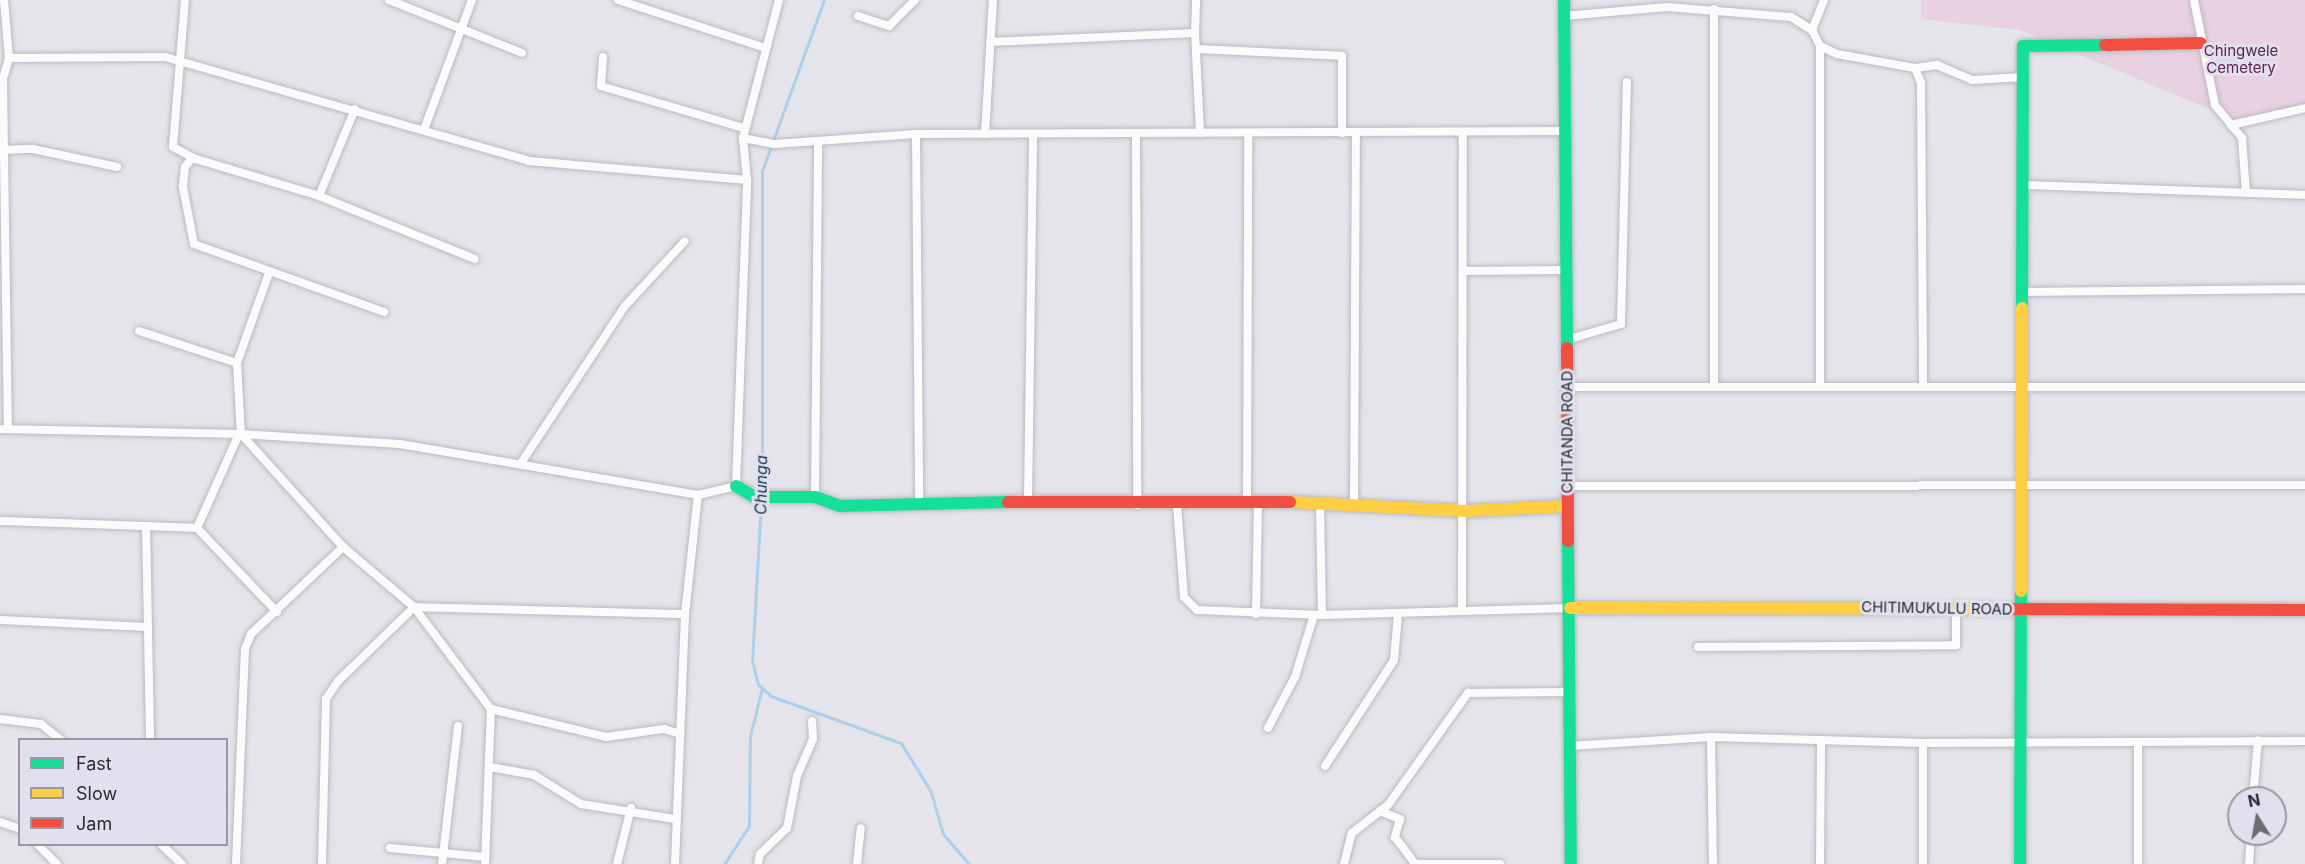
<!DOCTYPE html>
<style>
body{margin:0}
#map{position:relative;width:2305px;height:864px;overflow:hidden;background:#e4e4ea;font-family:Inter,sans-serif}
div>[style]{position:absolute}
.green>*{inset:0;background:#e8d1e1}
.stream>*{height:3px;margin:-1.5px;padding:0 1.5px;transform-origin:1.5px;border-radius:1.5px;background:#aecfea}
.roads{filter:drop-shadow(0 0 2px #bbbac0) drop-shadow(0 0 2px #bbbac0)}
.street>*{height:8px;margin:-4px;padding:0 4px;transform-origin:4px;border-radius:4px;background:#fbfbfc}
.fast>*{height:12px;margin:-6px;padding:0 6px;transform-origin:6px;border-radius:6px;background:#16e098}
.slow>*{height:12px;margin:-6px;padding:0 6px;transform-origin:6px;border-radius:6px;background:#ffcf43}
.jam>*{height:12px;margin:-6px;padding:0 6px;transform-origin:6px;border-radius:6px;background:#f24e42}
span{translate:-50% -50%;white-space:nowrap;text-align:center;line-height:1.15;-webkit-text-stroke:6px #e2e0ee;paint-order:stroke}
.park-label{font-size:15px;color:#5e244c}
.street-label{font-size:15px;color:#2b2b30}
.water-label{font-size:16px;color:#143951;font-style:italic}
.legend{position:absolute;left:18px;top:738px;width:210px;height:108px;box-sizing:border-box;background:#e2e0ee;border:2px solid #9998a2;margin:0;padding:8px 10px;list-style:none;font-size:18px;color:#2b2b30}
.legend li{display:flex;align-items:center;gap:12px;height:30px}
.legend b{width:30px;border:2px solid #9998a2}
.north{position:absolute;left:2227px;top:786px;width:60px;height:60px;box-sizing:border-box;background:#e2e0ee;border:2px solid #9998a2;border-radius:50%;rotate:349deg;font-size:16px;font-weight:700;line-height:24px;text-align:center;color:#2b2b30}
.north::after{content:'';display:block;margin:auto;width:21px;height:27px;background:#6c6c71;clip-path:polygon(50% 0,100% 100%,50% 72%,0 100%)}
</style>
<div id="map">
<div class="green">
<i style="clip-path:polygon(1921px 0,2305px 0,2305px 105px,2234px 119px,2020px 30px,1921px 19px)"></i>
</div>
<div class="stream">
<i style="left:762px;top:494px;width:323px;rotate:-90deg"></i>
<i style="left:762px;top:171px;width:182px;rotate:-70.1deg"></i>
<i style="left:761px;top:501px;width:159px;rotate:93.2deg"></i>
<i style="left:752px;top:660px;width:25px;rotate:76deg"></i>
<i style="left:758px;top:684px;width:18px;rotate:43deg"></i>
<i style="left:771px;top:696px;width:138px;rotate:19.9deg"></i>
<i style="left:901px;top:743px;width:57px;rotate:58.5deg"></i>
<i style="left:931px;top:792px;width:44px;rotate:74.1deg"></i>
<i style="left:943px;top:834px;width:40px;rotate:49deg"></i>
<i style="left:724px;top:864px;width:45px;rotate:-56.7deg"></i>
<i style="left:749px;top:826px;width:90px;rotate:-89.4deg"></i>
<i style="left:750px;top:736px;width:49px;rotate:-76deg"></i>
</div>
<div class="roads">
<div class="street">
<i style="left:4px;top:0;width:58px;rotate:85.1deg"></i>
<i style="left:9px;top:58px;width:22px;rotate:106deg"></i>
<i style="left:3px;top:79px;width:350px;rotate:89.2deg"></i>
<i style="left:185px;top:0;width:147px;rotate:94.7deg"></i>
<i style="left:173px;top:147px;width:26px;rotate:28deg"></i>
<i style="left:196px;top:159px;width:128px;rotate:16.7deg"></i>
<i style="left:319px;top:196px;width:168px;rotate:22deg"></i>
<i style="left:389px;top:0;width:143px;rotate:21.7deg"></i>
<i style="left:618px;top:0;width:152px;rotate:18deg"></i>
<i style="left:2194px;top:0;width:107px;rotate:78.7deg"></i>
<i style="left:2215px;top:105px;width:43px;rotate:50.7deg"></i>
<i style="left:2242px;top:138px;width:55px;rotate:85.8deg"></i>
<i style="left:1714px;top:9px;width:377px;rotate:90deg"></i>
<i style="left:858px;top:16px;width:33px;rotate:18deg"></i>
<i style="left:889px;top:26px;width:37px;rotate:-45deg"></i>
<i style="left:1564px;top:16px;width:103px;rotate:-5deg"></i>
<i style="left:1667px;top:7px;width:124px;rotate:4.6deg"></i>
<i style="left:1791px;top:17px;width:25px;rotate:32deg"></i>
<i style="left:1812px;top:30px;width:18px;rotate:63deg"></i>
<i style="left:1820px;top:46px;width:19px;rotate:25deg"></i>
<i style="left:1837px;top:54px;width:79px;rotate:10.2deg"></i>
<i style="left:1915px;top:68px;width:22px;rotate:-8deg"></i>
<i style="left:1937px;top:65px;width:38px;rotate:23deg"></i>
<i style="left:1972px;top:80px;width:51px;rotate:-3.4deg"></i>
<i style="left:1812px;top:30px;width:32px;rotate:-68deg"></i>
<i style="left:1195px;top:33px;width:33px;rotate:-88deg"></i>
<i style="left:990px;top:42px;width:205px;rotate:-2.5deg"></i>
<i style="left:1195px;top:33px;width:100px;rotate:87.1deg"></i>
<i style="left:1196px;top:49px;width:146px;rotate:2.7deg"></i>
<i style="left:1342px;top:56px;width:77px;rotate:90deg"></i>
<i style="left:603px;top:57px;width:29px;rotate:94deg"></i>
<i style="left:601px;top:86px;width:149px;rotate:16.4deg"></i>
<i style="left:9px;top:58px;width:156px;rotate:-0.4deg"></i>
<i style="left:165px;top:57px;width:379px;rotate:15.9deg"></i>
<i style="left:529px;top:161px;width:219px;rotate:5deg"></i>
<i style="left:1915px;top:68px;width:16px;rotate:68deg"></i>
<i style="left:1921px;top:83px;width:303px;rotate:89.6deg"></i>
<i style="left:2231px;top:125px;width:76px;rotate:-12.9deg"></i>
<i style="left:425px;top:127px;width:135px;rotate:-69.7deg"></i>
<i style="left:1136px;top:133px;width:372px;rotate:89.8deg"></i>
<i style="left:916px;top:134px;width:372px;rotate:89.5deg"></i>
<i style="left:985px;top:134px;width:134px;rotate:-86.6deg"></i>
<i style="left:743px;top:138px;width:32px;rotate:11deg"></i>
<i style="left:774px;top:144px;width:142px;rotate:-4deg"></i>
<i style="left:916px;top:134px;width:651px;rotate:-0.26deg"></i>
<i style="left:0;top:150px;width:33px;rotate:-2deg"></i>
<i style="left:33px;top:149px;width:86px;rotate:12.1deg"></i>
<i style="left:192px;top:158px;width:11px;rotate:128deg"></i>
<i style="left:185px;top:167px;width:20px;rotate:96deg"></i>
<i style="left:183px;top:187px;width:58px;rotate:79.1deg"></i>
<i style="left:194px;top:244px;width:202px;rotate:19.7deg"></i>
<i style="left:2023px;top:185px;width:282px;rotate:2deg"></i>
<i style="left:319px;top:196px;width:94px;rotate:-67.5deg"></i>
<i style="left:1464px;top:271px;width:102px;rotate:-0.6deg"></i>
<i style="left:269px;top:273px;width:96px;rotate:109.6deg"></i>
<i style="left:237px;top:363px;width:71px;rotate:86.8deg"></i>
<i style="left:241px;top:434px;width:152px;rotate:47.9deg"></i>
<i style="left:343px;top:547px;width:93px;rotate:40.2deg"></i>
<i style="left:414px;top:607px;width:128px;rotate:53deg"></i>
<i style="left:491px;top:709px;width:118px;rotate:13.7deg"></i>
<i style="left:606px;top:737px;width:59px;rotate:-7.9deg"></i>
<i style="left:664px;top:729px;width:17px;rotate:17deg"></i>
<i style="left:2023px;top:292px;width:282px;rotate:-0.6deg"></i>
<i style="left:139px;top:331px;width:103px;rotate:18.1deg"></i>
<i style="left:1566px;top:340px;width:57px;rotate:-16.2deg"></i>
<i style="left:1621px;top:324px;width:242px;rotate:-88.6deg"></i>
<i style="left:1820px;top:386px;width:340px;rotate:-90deg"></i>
<i style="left:1567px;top:387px;width:738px"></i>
<i style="left:0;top:429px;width:241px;rotate:1.2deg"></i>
<i style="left:241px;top:434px;width:159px;rotate:3.6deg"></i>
<i style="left:400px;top:444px;width:302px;rotate:9.7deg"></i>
<i style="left:698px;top:495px;width:39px;rotate:-13deg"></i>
<i style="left:736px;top:486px;width:306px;rotate:-87.9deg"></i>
<i style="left:747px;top:180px;width:42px;rotate:-95.4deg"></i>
<i style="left:743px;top:138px;width:143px;rotate:-75.4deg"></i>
<i style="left:521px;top:463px;width:188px;rotate:-56.5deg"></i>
<i style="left:625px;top:306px;width:88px;rotate:-47.3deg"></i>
<i style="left:1568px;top:486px;width:737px;rotate:-0.08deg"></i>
<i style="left:815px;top:497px;width:356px;rotate:-89.5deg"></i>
<i style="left:1028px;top:501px;width:367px;rotate:-89.2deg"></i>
<i style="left:1354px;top:502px;width:370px;rotate:-89.7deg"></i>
<i style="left:1247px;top:503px;width:369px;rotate:-89.8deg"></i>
<i style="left:1320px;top:503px;width:112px;rotate:89deg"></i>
<i style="left:1177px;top:504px;width:93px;rotate:85.7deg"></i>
<i style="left:1184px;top:597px;width:18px;rotate:45deg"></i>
<i style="left:1197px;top:610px;width:125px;rotate:2.3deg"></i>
<i style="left:1322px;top:615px;width:248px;rotate:-1.6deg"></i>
<i style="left:0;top:521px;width:197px;rotate:2deg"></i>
<i style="left:197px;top:528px;width:116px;rotate:46.4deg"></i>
<i style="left:146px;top:526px;width:214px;rotate:88.9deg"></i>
<i style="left:197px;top:528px;width:103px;rotate:-65.9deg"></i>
<i style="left:1462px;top:610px;width:478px;rotate:-89.9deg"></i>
<i style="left:1256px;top:614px;width:111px;rotate:-89deg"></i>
<i style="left:0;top:620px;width:148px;rotate:2.7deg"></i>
<i style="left:1698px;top:647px;width:258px;rotate:-0.4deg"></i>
<i style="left:1956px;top:645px;width:39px;rotate:-90deg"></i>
<i style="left:0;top:719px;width:41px;rotate:7deg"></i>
<i style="left:41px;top:724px;width:26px;rotate:39deg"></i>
<i style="left:1268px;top:728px;width:58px;rotate:-62.1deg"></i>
<i style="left:1295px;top:677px;width:65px;rotate:-73deg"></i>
<i style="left:1711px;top:737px;width:127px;rotate:89.1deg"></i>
<i style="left:2138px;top:742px;width:122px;rotate:90deg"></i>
<i style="left:1923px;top:743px;width:121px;rotate:90deg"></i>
<i style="left:1570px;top:746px;width:141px;rotate:-3.7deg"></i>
<i style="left:1711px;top:737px;width:212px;rotate:1.6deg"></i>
<i style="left:1923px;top:743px;width:382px;rotate:-0.3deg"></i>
<i style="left:1325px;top:766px;width:126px;rotate:-56.9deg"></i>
<i style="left:1394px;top:660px;width:46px;rotate:-85deg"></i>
<i style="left:490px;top:767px;width:45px;rotate:10.3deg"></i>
<i style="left:534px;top:775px;width:55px;rotate:31.7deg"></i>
<i style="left:581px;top:804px;width:95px;rotate:9.1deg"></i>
<i style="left:2253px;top:798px;width:58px;rotate:-85.1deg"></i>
<i style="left:1380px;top:811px;width:22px;rotate:22deg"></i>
<i style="left:1400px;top:819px;width:19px;rotate:106deg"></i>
<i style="left:1395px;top:837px;width:34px;rotate:53deg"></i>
<i style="left:0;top:822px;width:21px;rotate:19deg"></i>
<i style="left:37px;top:844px;width:28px;rotate:45deg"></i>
<i style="left:161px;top:844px;width:29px;rotate:44deg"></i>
<i style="left:390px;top:848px;width:96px;rotate:5.4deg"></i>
<i style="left:236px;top:864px;width:215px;rotate:-87.6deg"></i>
<i style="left:245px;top:649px;width:16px;rotate:-68deg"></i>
<i style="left:251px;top:634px;width:127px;rotate:-43.4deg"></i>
<i style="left:322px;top:864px;width:165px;rotate:-88.6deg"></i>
<i style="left:326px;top:699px;width:23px;rotate:-56deg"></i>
<i style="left:339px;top:680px;width:105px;rotate:-44.2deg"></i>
<i style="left:414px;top:607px;width:271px;rotate:1.5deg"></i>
<i style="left:442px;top:864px;width:139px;rotate:-83.4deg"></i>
<i style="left:485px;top:864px;width:155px;rotate:-87.8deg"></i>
<i style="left:617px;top:864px;width:58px;rotate:-76deg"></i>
<i style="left:675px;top:864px;width:250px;rotate:-87.7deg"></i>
<i style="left:685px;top:614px;width:120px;rotate:-83.8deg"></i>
<i style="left:758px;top:864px;width:10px;rotate:-79deg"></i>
<i style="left:760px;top:854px;width:37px;rotate:-44deg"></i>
<i style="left:787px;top:828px;width:53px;rotate:-79.1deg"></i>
<i style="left:797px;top:776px;width:40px;rotate:-66.6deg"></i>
<i style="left:813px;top:739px;width:18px;rotate:-93deg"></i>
<i style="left:857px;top:864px;width:36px;rotate:-84deg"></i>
<i style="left:1344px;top:864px;width:32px;rotate:-76deg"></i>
<i style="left:1352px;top:833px;width:46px;rotate:-37.9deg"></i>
<i style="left:1388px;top:805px;width:138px;rotate:-54.5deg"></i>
<i style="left:1468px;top:693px;width:102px;rotate:-0.6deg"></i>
<i style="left:1415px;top:864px;width:85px"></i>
<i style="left:1820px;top:864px;width:124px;rotate:-89.5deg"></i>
<i style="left:2249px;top:864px;width:30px;rotate:-86deg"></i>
</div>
<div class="fast">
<i style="left:1564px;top:0;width:348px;rotate:89.5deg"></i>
<i style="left:2022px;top:308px;width:262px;rotate:-89.8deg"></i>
<i style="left:2023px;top:46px;width:82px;rotate:-0.7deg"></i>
<i style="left:736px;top:486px;width:21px;rotate:31deg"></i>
<i style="left:754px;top:497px;width:61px"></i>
<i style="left:815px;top:497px;width:27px;rotate:20deg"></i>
<i style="left:840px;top:506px;width:168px;rotate:-1.4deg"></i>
<i style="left:1568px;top:541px;width:323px;rotate:89.5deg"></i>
<i style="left:2020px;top:864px;width:273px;rotate:-89.8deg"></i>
</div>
<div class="slow">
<i style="left:1290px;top:502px;width:176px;rotate:2.9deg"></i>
<i style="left:1466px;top:511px;width:101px;rotate:-2.8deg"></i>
<i style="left:2021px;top:591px;width:283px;rotate:-89.8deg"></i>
<i style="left:1570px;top:608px;width:429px;rotate:0.1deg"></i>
</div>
<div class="jam">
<i style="left:2105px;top:45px;width:96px;rotate:-1.2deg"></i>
<i style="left:1567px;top:348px;width:193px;rotate:89.7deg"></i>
<i style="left:1008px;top:502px;width:282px"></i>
<i style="left:1999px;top:609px;width:306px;rotate:0.2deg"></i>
</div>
</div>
<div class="park-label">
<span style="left:2241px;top:59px">Chingwele<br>Cemetery</span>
</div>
<div class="street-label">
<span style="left:1567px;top:432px;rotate:-90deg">CHITANDA ROAD</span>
<span style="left:1937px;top:608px;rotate:1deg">CHITIMUKULU ROAD</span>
</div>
<div class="water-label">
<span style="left:761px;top:485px;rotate:-89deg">Chunga</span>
</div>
<ul class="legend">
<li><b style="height:8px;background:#16e098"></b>Fast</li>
<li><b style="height:8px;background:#ffcf43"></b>Slow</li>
<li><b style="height:8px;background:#f24e42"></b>Jam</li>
</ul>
<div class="north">N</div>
</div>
